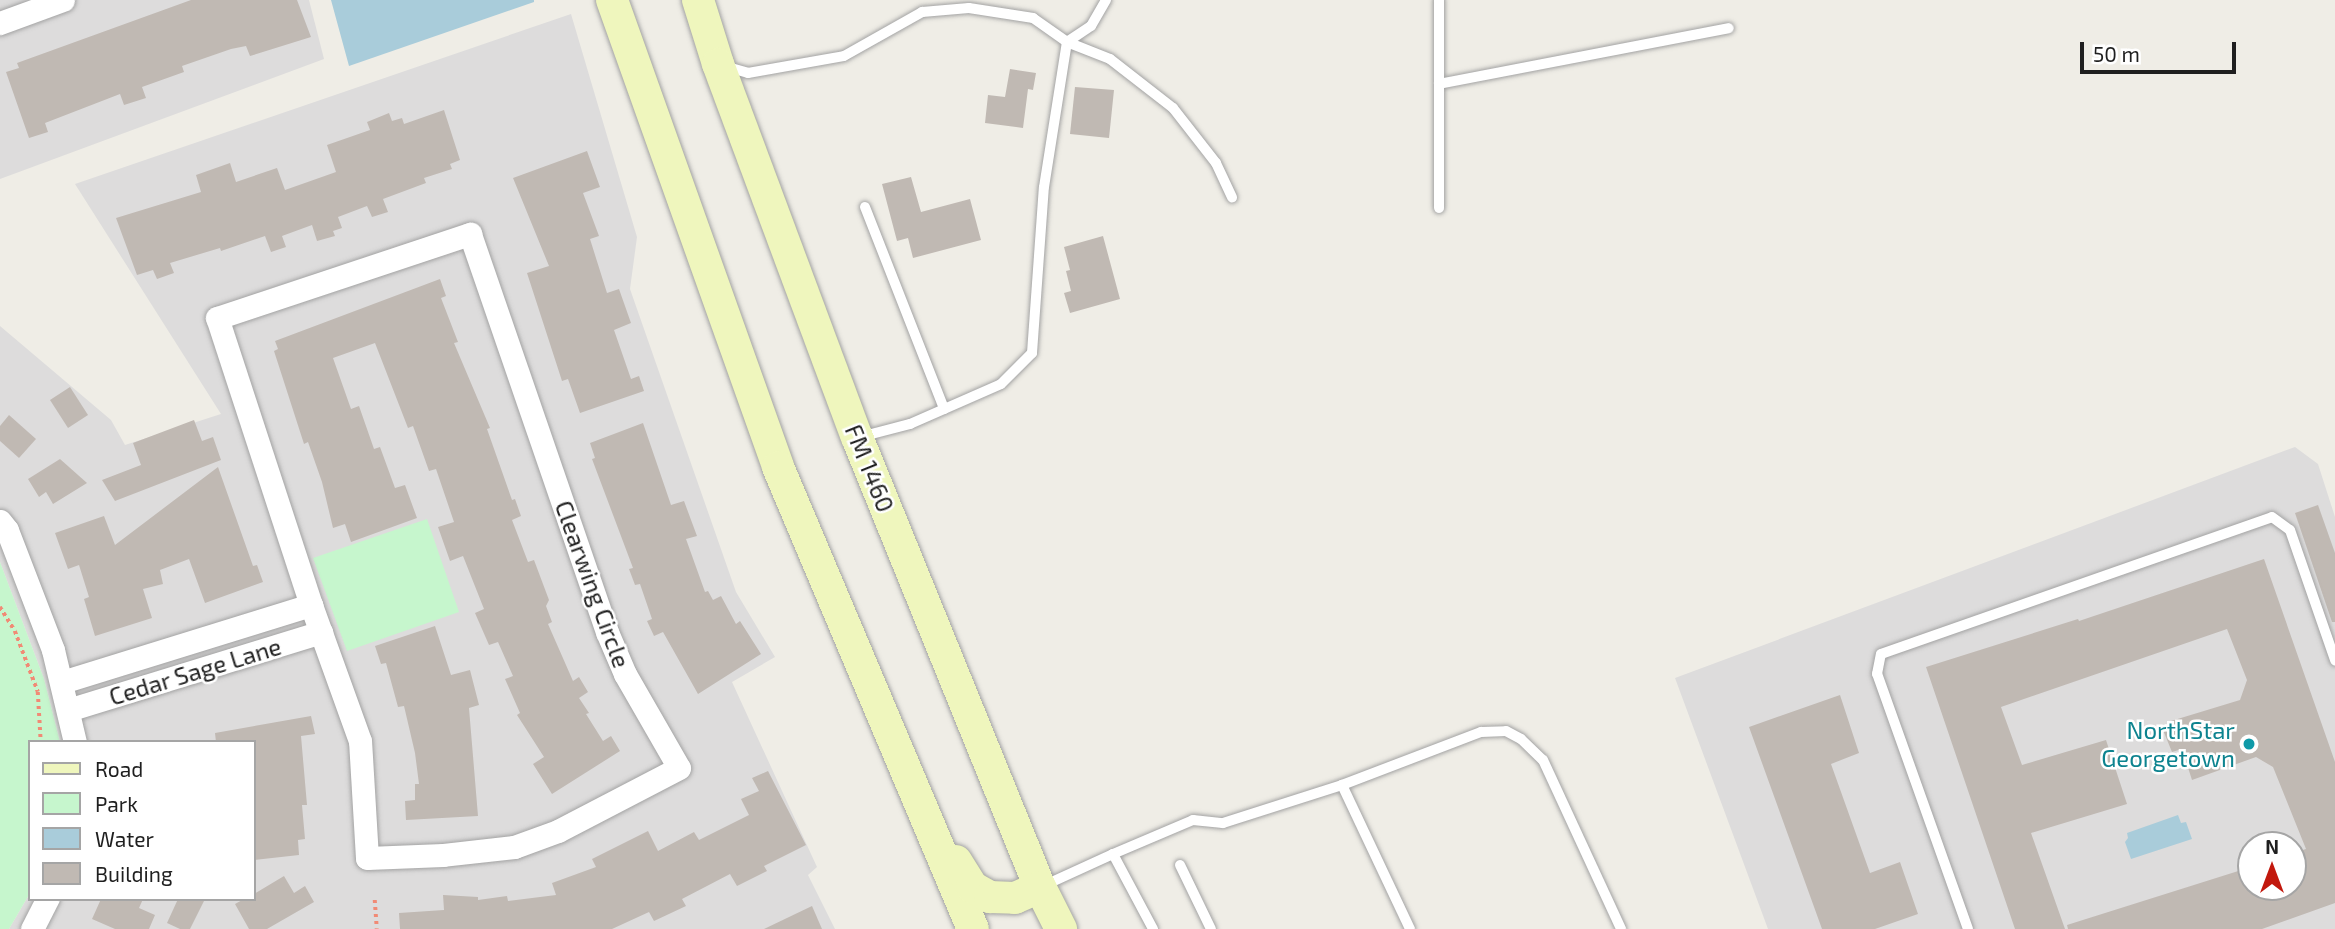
<!DOCTYPE html>
<style>
body{margin:0}
#map{position:relative;width:2335px;height:929px;overflow:hidden;background:#efede6;font-family:"Exo 2",sans-serif}
div>[style]{position:absolute}
.residential>*{inset:0;background:#dddcdc}
.park>*{inset:0;background:#c6f6cd}
.water>*{inset:0;background:#a9ccda}
.building>*{inset:0;background:#c0b9b3}
.path>*{height:3.5px;margin-top:-1.75px;transform-origin:0;background:repeating-linear-gradient(90deg,#f18a75 0 3.5px,transparent 0 7px)}
.roads{filter:drop-shadow(0 0 2px #a3a3a3) drop-shadow(0 0 2px #a3a3a3)}
.service>*{height:10px;margin:-5px;padding:0 5px;transform-origin:5px;border-radius:5px;background:#fff}
.minor>*{height:23px;margin:-11.5px;padding:0 11.5px;transform-origin:11.5px;border-radius:11.5px;background:#fff}
.secondary>*{height:32px;margin:-16px;padding:0 16px;transform-origin:16px;border-radius:16px;background:#eff6bd}
.dots>*{width:19px;height:19px;translate:-50% -50%;box-sizing:border-box;border:4px solid #fff;border-radius:50%}
span{translate:-50% -50%;white-space:nowrap;text-align:center;line-height:1.15;-webkit-text-stroke:5px #fff;paint-order:stroke}
.street-label{font-size:24px;color:#1f1f1f}
.culture-label{font-size:24px;color:#0d838f}
.right{translate:-100% -50%;text-align:right}
.legend{position:absolute;left:28px;top:740px;width:228px;height:161px;box-sizing:border-box;background:#fff;border:2px solid #a5a5a5;margin:0;padding:9px 12px;list-style:none;font-size:21px;color:#1f1f1f}
.legend li{display:flex;align-items:center;gap:14px;height:35px}
.legend b{width:35px;border:2px solid #a5a5a5}
.north{position:absolute;left:2237px;top:831px;width:70px;height:70px;box-sizing:border-box;background:#fff;border:2px solid #a5a5a5;border-radius:50%;rotate:0deg;font-size:19px;font-weight:700;line-height:28px;text-align:center;color:#1f1f1f}
.north::after{content:'';display:block;margin:auto;width:24px;height:32px;background:#c2180d;clip-path:polygon(50% 0,100% 100%,50% 72%,0 100%)}
.scale{position:absolute;left:2080px;top:42px;width:156px;height:32px;box-sizing:border-box;border:4px solid #1f1f1f;border-top:0;padding-left:9px;font-size:21px;line-height:24px;white-space:nowrap;color:#1f1f1f;-webkit-text-stroke:5px #fff;paint-order:stroke}
</style>
<div id="map">
<div class="residential">
<i style="clip-path:polygon(0 0,309px 0,324px 59px,0 179px)"></i>
<i style="clip-path:polygon(571px 14px,637px 237px,630px 289px,736px 592px,775px 657px,732px 682px,817px 867px,808px 875px,835px 929px,9px 929px,30px 893px,30px 899px,254px 899px,254px 742px,60px 742px,44px 679px,0 562px,0 326px,111px 420px,125px 445px,221px 414px,75px 184px)"></i>
<i style="clip-path:polygon(evenodd,2295px 447px,2318px 464px,2335px 517px,2335px 929px,1768px 929px,1675px 678px,2295px 447px,2251px 845px,2293px 845px,2293px 887px,2251px 887px,2251px 845px)"></i>
</div>
<div class="park">
<i style="clip-path:polygon(427px 519px,459px 612px,347px 651px,313px 558px)"></i>
<i style="clip-path:polygon(0 562px,44px 679px,60px 742px,30px 742px,30px 893px,9px 929px,0 929px)"></i>
</div>
<div class="water">
<i style="clip-path:polygon(331px 0,534px 0,534px 2px,349px 66px)"></i>
<i style="clip-path:polygon(2178px 815px,2181px 823px,2186px 822px,2192px 839px,2131px 859px,2125px 842px,2128px 838px,2127px 833px)"></i>
</div>
<div class="building">
<i style="clip-path:polygon(191px 0,297px 0,311px 37px,250px 56px,246px 46px,231px 49px,182px 66px,184px 72px,142px 87px,146px 98px,124px 105px,120px 94px,45px 123px,48px 132px,29px 138px,6px 72px,19px 68px,17px 63px)"></i>
<i style="clip-path:polygon(1010px 69px,1036px 73px,1033px 90px,1028px 89px,1023px 128px,985px 123px,988px 95px,1005px 97px)"></i>
<i style="clip-path:polygon(1075px 87px,1114px 90px,1109px 138px,1070px 134px)"></i>
<i style="clip-path:polygon(444px 110px,460px 160px,450px 164px,452px 169px,424px 178px,426px 183px,383px 199px,388px 212px,372px 217px,367px 206px,338px 217px,342px 228px,333px 231px,335px 236px,317px 241px,312px 225px,282px 236px,286px 247px,271px 252px,265px 236px,221px 251px,220px 248px,170px 263px,174px 273px,157px 279px,153px 270px,137px 275px,116px 218px,201px 192px,196px 175px,230px 163px,236px 182px,277px 168px,285px 190px,336px 172px,327px 145px,370px 130px,367px 122px,389px 113px,392px 121px,402px 118px,404px 124px)"></i>
<i style="clip-path:polygon(587px 151px,600px 187px,583px 193px,599px 236px,590px 239px,607px 293px,619px 289px,631px 323px,614px 330px,631px 379px,639px 376px,644px 391px,580px 413px,568px 379px,562px 381px,527px 273px,549px 266px,513px 178px)"></i>
<i style="clip-path:polygon(911px 177px,921px 212px,970px 199px,981px 240px,913px 258px,908px 238px,897px 241px,882px 184px)"></i>
<i style="clip-path:polygon(1103px 236px,1120px 299px,1070px 313px,1064px 293px,1071px 291px,1066px 271px,1070px 270px,1064px 247px)"></i>
<i style="clip-path:polygon(440px 279px,446px 296px,441px 298px,458px 342px,454px 343px,490px 428px,487px 429px,512px 500px,515px 499px,521px 516px,512px 520px,528px 562px,534px 560px,549px 600px,546px 606px,552px 622px,548px 624px,573px 681px,579px 677px,588px 692px,579px 698px,589px 713px,586px 714px,603px 741px,611px 736px,620px 751px,552px 794px,533px 764px,544px 757px,517px 715px,520px 713px,505px 679px,513px 676px,498px 642px,489px 645px,475px 613px,484px 609px,463px 556px,450px 561px,438px 527px,454px 522px,436px 469px,429px 471px,413px 426px,408px 428px,375px 343px,333px 358px,351px 409px,359px 406px,374px 449px,380px 447px,395px 488px,405px 485px,417px 518px,351px 542px,345px 524px,333px 528px,322px 482px,308px 442px,304px 444px,274px 351px,278px 349px,275px 341px)"></i>
<i style="clip-path:polygon(70px 387px,88px 415px,68px 428px,50px 400px)"></i>
<i style="clip-path:polygon(9px 415px,36px 439px,19px 458px,0 441px,0 426px)"></i>
<i style="clip-path:polygon(194px 420px,202px 441px,213px 437px,221px 460px,115px 501px,102px 480px,141px 465px,133px 443px)"></i>
<i style="clip-path:polygon(643px 423px,671px 505px,684px 501px,697px 536px,686px 539px,705px 592px,708px 591px,713px 600px,721px 596px,736px 624px,740px 621px,761px 654px,698px 694px,663px 632px,654px 636px,647px 621px,652px 619px,640px 584px,635px 585px,629px 569px,633px 568px,592px 459px,595px 458px,590px 443px)"></i>
<i style="clip-path:polygon(60px 459px,87px 483px,53px 504px,46px 492px,39px 497px,28px 479px)"></i>
<i style="clip-path:polygon(218px 467px,253px 566px,257px 565px,263px 582px,205px 603px,189px 559px,160px 570px,163px 584px,143px 589px,152px 618px,95px 636px,84px 599px,89px 597px,79px 565px,68px 569px,55px 533px,104px 516px,115px 545px)"></i>
<i style="clip-path:polygon(2318px 505px,2335px 553px,2335px 622px,2332px 622px,2295px 513px)"></i>
<i style="clip-path:polygon(2264px 559px,2335px 762px,2335px 903px,2262px 929px,2068px 929px,2067px 925px,2251px 867px,2251px 887px,2293px 887px,2293px 853px,2306px 849px,2273px 767px,2256px 757px,2192px 780px,2182px 749px,2172px 752px,2163px 730px,2173px 726px,2171px 721px,2240px 700px,2247px 680px,2227px 629px,2001px 707px,2022px 765px,2106px 740px,2127px 804px,2031px 833px,2065px 929px,2015px 929px,1926px 667px,2078px 619px,2079px 621px)"></i>
<i style="clip-path:polygon(435px 626px,451px 675px,470px 670px,479px 705px,469px 708px,478px 816px,406px 820px,405px 801px,415px 800px,415px 784px,419px 784px,415px 753px,404px 706px,398px 707px,386px 663px,381px 664px,375px 646px)"></i>
<i style="clip-path:polygon(1840px 695px,1859px 753px,1831px 764px,1870px 873px,1900px 862px,1918px 914px,1875px 929px,1822px 929px,1749px 727px)"></i>
<i style="clip-path:polygon(311px 716px,315px 734px,301px 736px,307px 805px,302px 805px,305px 839px,298px 840px,299px 855px,254px 860px,254px 742px,216px 742px,215px 733px)"></i>
<i style="clip-path:polygon(768px 771px,806px 845px,764px 866px,767px 871px,737px 886px,730px 874px,682px 899px,686px 906px,654px 921px,649px 912px,612px 929px,400px 929px,399px 913px,444px 910px,443px 895px,478px 897px,478px 900px,507px 896px,508px 901px,556px 895px,552px 883px,596px 867px,592px 859px,648px 831px,658px 851px,694px 832px,699px 840px,749px 815px,741px 799px,759px 791px,752px 778px)"></i>
<i style="clip-path:polygon(284px 876px,294px 893px,305px 886px,314px 902px,267px 929px,249px 929px,235px 904px,244px 899px,254px 899px,254px 894px)"></i>
<i style="clip-path:polygon(101px 899px,143px 899px,139px 908px,155px 915px,149px 929px,115px 929px,92px 919px)"></i>
<i style="clip-path:polygon(178px 899px,205px 899px,190px 929px,180px 929px,167px 923px)"></i>
<i style="clip-path:polygon(812px 906px,822px 929px,764px 929px)"></i>
</div>
<div class="path">
<i style="left:0;top:607px;width:28px;rotate:58deg"></i>
<i style="left:15px;top:631px;width:65px;rotate:69.3deg"></i>
<i style="left:38px;top:692px;width:50px;rotate:86.6deg"></i>
<i style="left:375px;top:900px;width:29px;rotate:86deg"></i>
</div>
<div class="roads">
<div class="service">
<i style="left:1439px;top:0;width:208px;rotate:90deg"></i>
<i style="left:724px;top:66px;width:25px;rotate:16deg"></i>
<i style="left:748px;top:73px;width:97px;rotate:-10deg"></i>
<i style="left:844px;top:56px;width:90px;rotate:-29.4deg"></i>
<i style="left:922px;top:12px;width:47px;rotate:-4.9deg"></i>
<i style="left:969px;top:8px;width:65px;rotate:8.9deg"></i>
<i style="left:1033px;top:18px;width:42px;rotate:35.2deg"></i>
<i style="left:1067px;top:42px;width:46px;rotate:21.6deg"></i>
<i style="left:1110px;top:59px;width:80px;rotate:37.9deg"></i>
<i style="left:1173px;top:108px;width:70px;rotate:52deg"></i>
<i style="left:1216px;top:163px;width:38px;rotate:65deg"></i>
<i style="left:1439px;top:84px;width:295px;rotate:-10.9deg"></i>
<i style="left:865px;top:207px;width:217px;rotate:68.6deg"></i>
<i style="left:860px;top:437px;width:52px;rotate:-14.6deg"></i>
<i style="left:910px;top:424px;width:99px;rotate:-23.7deg"></i>
<i style="left:1001px;top:384px;width:44px;rotate:-45deg"></i>
<i style="left:1032px;top:353px;width:166px;rotate:-85.9deg"></i>
<i style="left:1044px;top:187px;width:147px;rotate:-81deg"></i>
<i style="left:1067px;top:42px;width:29px;rotate:-34deg"></i>
<i style="left:1091px;top:26px;width:30px;rotate:-60deg"></i>
<i style="left:1342px;top:785px;width:159px;rotate:64.7deg"></i>
<i style="left:1113px;top:854px;width:87px;rotate:-23deg"></i>
<i style="left:1193px;top:820px;width:30px;rotate:6deg"></i>
<i style="left:1223px;top:823px;width:125px;rotate:-17.7deg"></i>
<i style="left:1342px;top:785px;width:149px;rotate:-20.9deg"></i>
<i style="left:1481px;top:732px;width:25px;rotate:-2deg"></i>
<i style="left:1506px;top:731px;width:17px;rotate:28deg"></i>
<i style="left:1521px;top:739px;width:30px;rotate:44deg"></i>
<i style="left:1543px;top:760px;width:186px;rotate:65.2deg"></i>
<i style="left:1180px;top:865px;width:71px;rotate:64.2deg"></i>
<i style="left:1043px;top:886px;width:77px;rotate:-24.6deg"></i>
<i style="left:1113px;top:854px;width:85px;rotate:61.9deg"></i>
<i style="left:1968px;top:929px;width:271px;rotate:-109.6deg"></i>
<i style="left:1877px;top:674px;width:20px;rotate:-79deg"></i>
<i style="left:1881px;top:654px;width:414px;rotate:-19.3deg"></i>
<i style="left:2272px;top:517px;width:22px;rotate:36deg"></i>
<i style="left:2290px;top:530px;width:138px;rotate:70.9deg"></i>
</div>
<div class="minor">
<i style="left:0;top:23px;width:67px;rotate:-20.1deg"></i>
<i style="left:470px;top:234px;width:421px;rotate:71deg"></i>
<i style="left:607px;top:632px;width:46px;rotate:66.8deg"></i>
<i style="left:625px;top:674px;width:108px;rotate:60.1deg"></i>
<i style="left:679px;top:768px;width:136px;rotate:152.5deg"></i>
<i style="left:558px;top:831px;width:47px;rotate:160deg"></i>
<i style="left:514px;top:847px;width:71px;rotate:173.6deg"></i>
<i style="left:443px;top:855px;width:76px;rotate:177.7deg"></i>
<i style="left:367px;top:858px;width:117px;rotate:-93.4deg"></i>
<i style="left:360px;top:741px;width:145px;rotate:-109.8deg"></i>
<i style="left:311px;top:605px;width:302px;rotate:-108.1deg"></i>
<i style="left:217px;top:318px;width:267px;rotate:-18.4deg"></i>
<i style="left:0;top:521px;width:11px;rotate:52deg"></i>
<i style="left:7px;top:530px;width:129px;rotate:69deg"></i>
<i style="left:53px;top:650px;width:95px;rotate:76.6deg"></i>
<i style="left:62px;top:682px;width:261px;rotate:-17.2deg"></i>
<i style="left:68px;top:710px;width:265px;rotate:-17.1deg"></i>
<i style="left:32px;top:929px;width:34px;rotate:-63deg"></i>
</div>
<div class="secondary">
<i style="left:612px;top:0;width:496px;rotate:70.4deg"></i>
<i style="left:778px;top:467px;width:501px;rotate:67.12deg"></i>
<i style="left:698px;top:0;width:67px;rotate:72.6deg"></i>
<i style="left:718px;top:64px;width:398px;rotate:69.6deg"></i>
<i style="left:857px;top:437px;width:486px;rotate:67.9deg"></i>
<i style="left:1040px;top:887px;width:47px;rotate:63.4deg"></i>
<i style="left:956px;top:861px;width:31px;rotate:58deg"></i>
<i style="left:972px;top:887px;width:21px;rotate:29deg"></i>
<i style="left:990px;top:897px;width:25px;rotate:2deg"></i>
<i style="left:1015px;top:898px;width:27px;rotate:-24deg"></i>
</div>
</div>
<div class="dots">
<i style="left:2249px;top:744px;background:#0f9aa8"></i>
</div>
<div class="street-label">
<span style="left:870px;top:468px;rotate:68deg">FM 1460</span>
<span style="left:593px;top:584px;rotate:70deg">Clearwing Circle</span>
<span style="left:195px;top:671px;rotate:-17deg">Cedar Sage Lane</span>
</div>
<div class="culture-label">
<span class="right" style="left:2235px;top:744px">NorthStar<br>Georgetown</span>
</div>
<ul class="legend">
<li><b style="height:9px;background:#eff6bd"></b>Road</li>
<li><b style="height:19px;background:#c6f6cd"></b>Park</li>
<li><b style="height:19px;background:#a9ccda"></b>Water</li>
<li><b style="height:19px;background:#c0b9b3"></b>Building</li>
</ul>
<div class="north">N</div>
<div class="scale">50 m</div>
</div>
